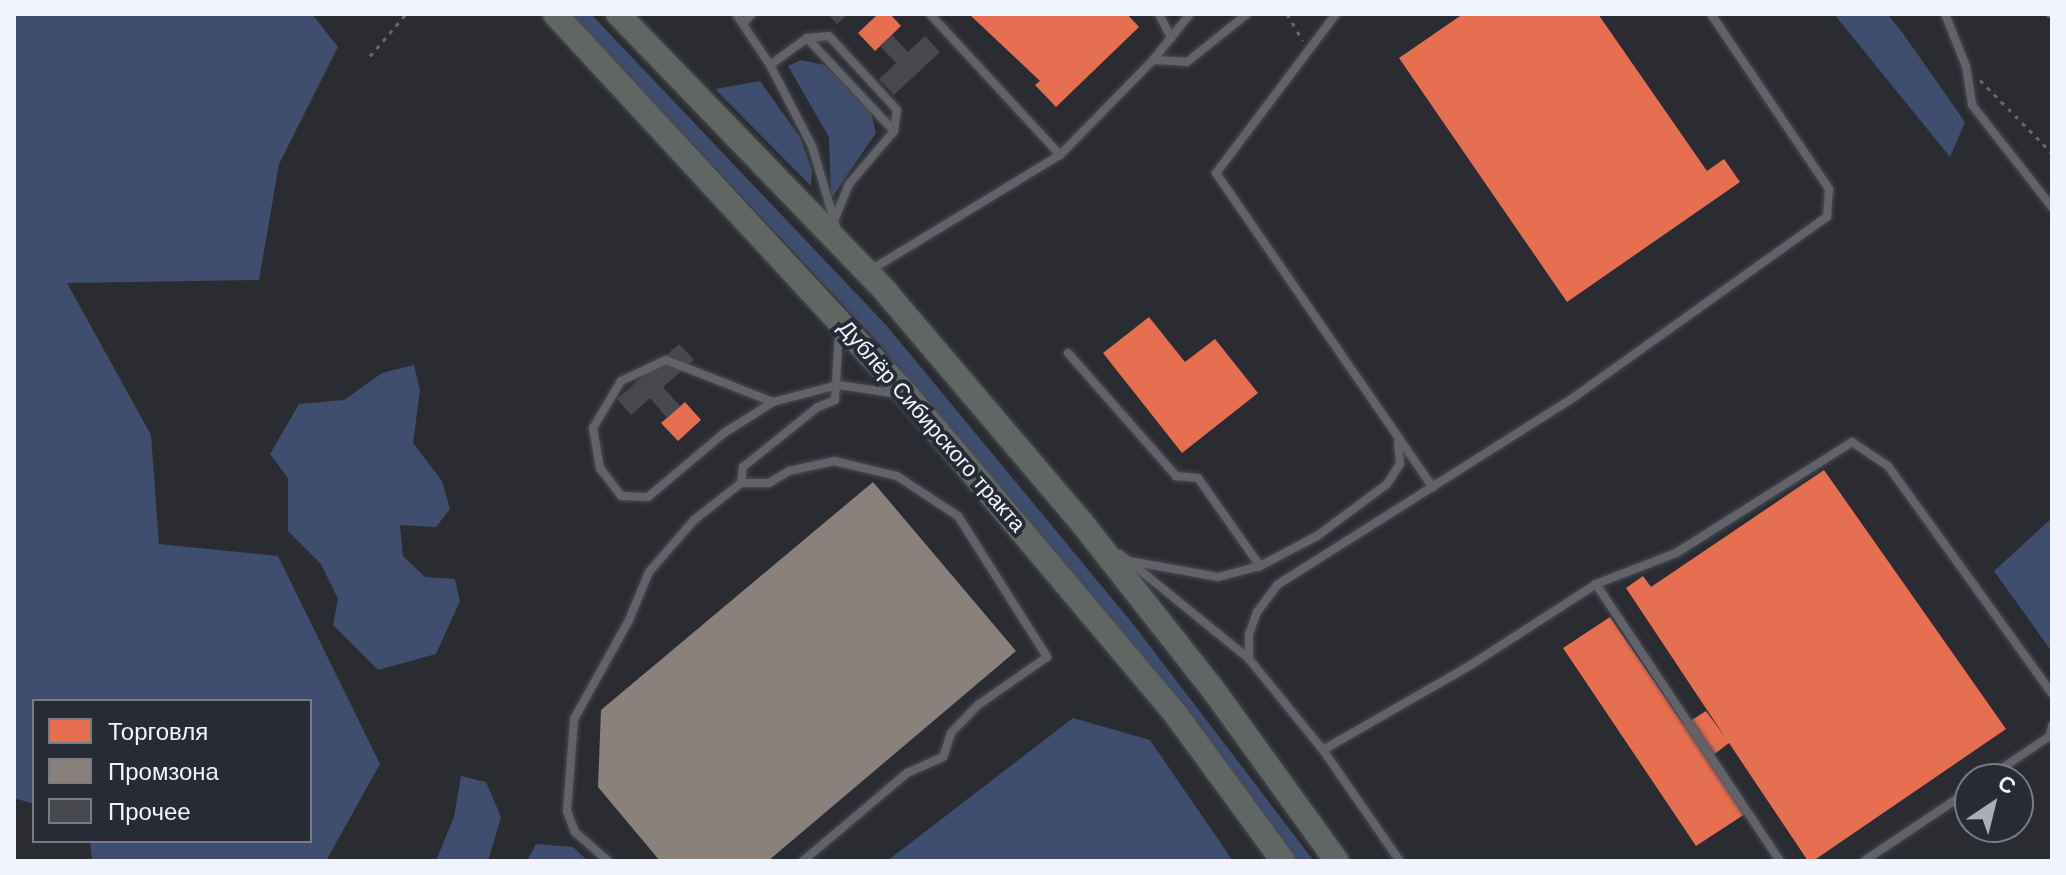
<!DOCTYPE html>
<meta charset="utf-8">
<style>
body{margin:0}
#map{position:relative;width:2066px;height:875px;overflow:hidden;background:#2a2c32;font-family:"DM Sans",sans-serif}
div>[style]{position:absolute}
.green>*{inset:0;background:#3f4d6e}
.shops>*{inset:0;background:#e76f51}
.industry>*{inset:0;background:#8a817c}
.building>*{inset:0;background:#47494e}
.path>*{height:3px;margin-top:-1.5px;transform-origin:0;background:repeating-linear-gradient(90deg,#66676b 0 4px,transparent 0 10px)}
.roads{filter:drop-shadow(0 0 2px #484a4f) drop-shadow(0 0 2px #484a4f)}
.lane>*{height:8px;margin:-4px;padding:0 4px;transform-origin:4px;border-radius:4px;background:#616369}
.primary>*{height:24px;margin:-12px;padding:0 12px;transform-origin:12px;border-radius:12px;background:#606664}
span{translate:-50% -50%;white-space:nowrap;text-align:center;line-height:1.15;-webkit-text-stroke:8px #262b36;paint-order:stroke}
.street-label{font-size:22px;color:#f1f4fc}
.frame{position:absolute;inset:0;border:16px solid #f1f4fc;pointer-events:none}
.legend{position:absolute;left:32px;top:699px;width:280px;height:144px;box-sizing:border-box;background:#262b36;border:2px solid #777b85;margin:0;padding:10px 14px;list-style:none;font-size:24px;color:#f1f4fc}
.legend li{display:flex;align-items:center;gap:16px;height:40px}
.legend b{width:40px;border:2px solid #777b85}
.north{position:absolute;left:1954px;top:763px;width:80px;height:80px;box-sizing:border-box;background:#262b36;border:2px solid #777b85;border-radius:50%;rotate:35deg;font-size:22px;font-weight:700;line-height:32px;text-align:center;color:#f1f4fc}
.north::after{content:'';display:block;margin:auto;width:28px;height:36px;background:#abaeb5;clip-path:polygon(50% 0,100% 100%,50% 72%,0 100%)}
</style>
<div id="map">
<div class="green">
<i style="clip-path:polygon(14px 14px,312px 14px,338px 47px,279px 164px,259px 280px,67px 283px,151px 435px,159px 544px,278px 556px,380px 764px,326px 861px,92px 861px,90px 841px,310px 841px,310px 701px,34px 701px,34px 804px,14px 798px)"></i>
<i style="clip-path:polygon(571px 14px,591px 14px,886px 325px,1133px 624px,1314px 861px,1295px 861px,1112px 621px,877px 341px)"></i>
<i style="clip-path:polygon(1834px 14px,1887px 14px,1902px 32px,1965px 122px,1950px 157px)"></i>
<i style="clip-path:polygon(801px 60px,825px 65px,871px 112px,876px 133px,831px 199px,829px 137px,788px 66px)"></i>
<i style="clip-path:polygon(760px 81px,800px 137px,812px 170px,811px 186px,715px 89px)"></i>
<i style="clip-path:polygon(414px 365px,420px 390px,413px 443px,442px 481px,450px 509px,436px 527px,400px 525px,403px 556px,425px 577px,455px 579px,460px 601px,436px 654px,378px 670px,333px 625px,338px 599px,321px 564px,288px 531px,288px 478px,270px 454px,299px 404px,344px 400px,382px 373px)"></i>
<i style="clip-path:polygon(2052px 518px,2052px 652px,1994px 571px)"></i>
<i style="clip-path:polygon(1073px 718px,1150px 740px,1233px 861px,887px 861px)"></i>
<i style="clip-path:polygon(461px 776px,486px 782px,501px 817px,488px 861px,436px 861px,454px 817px)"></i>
<i style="clip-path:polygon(536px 844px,573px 847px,588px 861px,527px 861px)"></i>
</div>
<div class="shops">
<i style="clip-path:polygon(878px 14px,890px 14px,901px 26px,875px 51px,858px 33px)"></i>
<i style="clip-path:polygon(969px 14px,1127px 14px,1139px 27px,1056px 107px,1035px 85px,1040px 81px)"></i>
<i style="clip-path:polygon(1463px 14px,1598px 14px,1707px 171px,1724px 159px,1740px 182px,1567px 302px,1399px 58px)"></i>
<i style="clip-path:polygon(1149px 317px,1185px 362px,1215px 339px,1258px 393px,1182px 453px,1103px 353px)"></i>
<i style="clip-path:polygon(685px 402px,701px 420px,678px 441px,661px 423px)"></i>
<i style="clip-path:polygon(1824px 470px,2006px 729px,1813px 861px,1808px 861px,1729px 743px,1708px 759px,1745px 814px,1696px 846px,1563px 648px,1610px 617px,1684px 725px,1706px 711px,1725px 737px,1626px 588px,1643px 576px,1651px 587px)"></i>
</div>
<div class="industry">
<i style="clip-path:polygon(873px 482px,1016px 651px,768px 861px,660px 861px,598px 787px,601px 710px)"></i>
</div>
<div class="building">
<i style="clip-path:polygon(828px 14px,848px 14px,837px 24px)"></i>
<i style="clip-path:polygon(892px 35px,908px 52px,925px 36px,940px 52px,894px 95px,879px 79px,896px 63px,880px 46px)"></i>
<i style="clip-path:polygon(679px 344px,694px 360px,663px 387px,680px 406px,667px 418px,650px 398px,631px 415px,617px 399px)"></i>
</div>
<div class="path">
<i style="left:1287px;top:14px;width:31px;rotate:59deg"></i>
<i style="left:2047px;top:14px;width:8px;rotate:50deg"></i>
<i style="left:370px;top:56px;width:55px;rotate:-49.4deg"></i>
<i style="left:1980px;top:80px;width:103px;rotate:45.4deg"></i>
</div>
<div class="roads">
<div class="lane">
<i style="left:736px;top:14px;width:61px;rotate:56.3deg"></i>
<i style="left:770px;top:65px;width:91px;rotate:62.6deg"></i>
<i style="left:812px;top:146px;width:77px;rotate:73.4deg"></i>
<i style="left:930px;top:14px;width:192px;rotate:47.3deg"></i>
<i style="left:1159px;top:14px;width:27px;rotate:63deg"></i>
<i style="left:1336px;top:14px;width:199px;rotate:127deg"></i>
<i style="left:1216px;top:173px;width:382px;rotate:55.4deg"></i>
<i style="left:1945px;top:14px;width:56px;rotate:68deg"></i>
<i style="left:1966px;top:66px;width:39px;rotate:81deg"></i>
<i style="left:1972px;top:105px;width:130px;rotate:51.9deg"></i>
<i style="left:743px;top:23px;width:13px;rotate:-45deg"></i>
<i style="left:807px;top:38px;width:22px;rotate:-5deg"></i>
<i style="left:829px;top:36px;width:100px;rotate:47.4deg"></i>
<i style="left:897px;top:110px;width:21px;rotate:98deg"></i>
<i style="left:1153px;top:60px;width:34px;rotate:3deg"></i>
<i style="left:1187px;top:62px;width:77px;rotate:-38.7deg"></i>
<i style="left:770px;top:65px;width:46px;rotate:-36.1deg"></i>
<i style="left:807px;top:38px;width:127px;rotate:46.9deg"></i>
<i style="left:894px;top:131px;width:70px;rotate:130.3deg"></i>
<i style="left:849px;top:184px;width:40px;rotate:112deg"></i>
<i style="left:834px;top:221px;width:9px;rotate:72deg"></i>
<i style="left:869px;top:271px;width:223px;rotate:-31.3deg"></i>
<i style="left:1060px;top:155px;width:133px;rotate:-45.6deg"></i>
<i style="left:1153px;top:60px;width:59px;rotate:-51.2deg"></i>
<i style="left:1068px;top:353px;width:164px;rotate:48.7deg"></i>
<i style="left:1176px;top:476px;width:22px;rotate:5deg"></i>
<i style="left:1198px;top:478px;width:108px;rotate:54.8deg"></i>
<i style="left:773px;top:402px;width:115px;rotate:-158.6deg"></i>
<i style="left:666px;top:360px;width:50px;rotate:155deg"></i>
<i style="left:621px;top:381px;width:55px;rotate:120.8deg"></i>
<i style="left:593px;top:428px;width:41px;rotate:80.1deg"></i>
<i style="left:600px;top:468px;width:35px;rotate:53deg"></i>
<i style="left:621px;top:496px;width:27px;rotate:2deg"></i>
<i style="left:648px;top:497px;width:99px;rotate:-40.1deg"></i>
<i style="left:724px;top:433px;width:58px;rotate:-32.3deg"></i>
<i style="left:773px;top:402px;width:67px;rotate:-14.7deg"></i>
<i style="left:838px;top:385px;width:62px;rotate:8.4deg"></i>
<i style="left:741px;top:483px;width:16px;rotate:-83deg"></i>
<i style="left:743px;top:467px;width:96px;rotate:-38.7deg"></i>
<i style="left:818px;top:407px;width:18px;rotate:-22deg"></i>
<i style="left:835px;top:400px;width:68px;rotate:-86.6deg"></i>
<i style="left:1120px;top:554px;width:166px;rotate:39.1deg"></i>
<i style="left:1249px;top:659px;width:117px;rotate:50.9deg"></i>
<i style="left:1323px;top:750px;width:135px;rotate:55.3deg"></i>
<i style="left:1129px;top:561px;width:90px;rotate:10.2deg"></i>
<i style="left:1218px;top:577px;width:43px;rotate:-14.7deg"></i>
<i style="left:1260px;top:566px;width:64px;rotate:-27.8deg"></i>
<i style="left:1317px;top:536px;width:87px;rotate:-36.6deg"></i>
<i style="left:1387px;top:484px;width:24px;rotate:-57deg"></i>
<i style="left:1400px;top:464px;width:22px;rotate:-95deg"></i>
<i style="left:1596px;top:584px;width:86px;rotate:-21.2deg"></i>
<i style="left:1676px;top:553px;width:208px;rotate:-32.2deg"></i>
<i style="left:1852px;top:442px;width:43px;rotate:33.7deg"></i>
<i style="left:1888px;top:466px;width:280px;rotate:54.2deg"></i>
<i style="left:1249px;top:659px;width:25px;rotate:-90deg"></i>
<i style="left:1249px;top:634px;width:23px;rotate:-70deg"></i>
<i style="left:1257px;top:612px;width:34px;rotate:-53deg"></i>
<i style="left:1277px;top:585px;width:355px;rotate:-32.3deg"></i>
<i style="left:1577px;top:395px;width:307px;rotate:-35.5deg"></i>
<i style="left:1827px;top:217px;width:28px;rotate:-86deg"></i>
<i style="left:1829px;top:189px;width:211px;rotate:-124deg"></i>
<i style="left:1323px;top:750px;width:174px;rotate:-29.9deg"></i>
<i style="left:1474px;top:663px;width:145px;rotate:-32.9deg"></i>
<i style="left:1596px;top:584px;width:333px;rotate:56.4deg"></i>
<i style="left:1986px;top:779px;width:77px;rotate:-33.9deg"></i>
<i style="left:2050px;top:736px;width:10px;rotate:-79deg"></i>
<i style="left:608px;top:861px;width:44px;rotate:-138.7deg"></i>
<i style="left:575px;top:832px;width:22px;rotate:-111deg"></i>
<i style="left:567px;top:811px;width:92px;rotate:-85.6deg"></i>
<i style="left:574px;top:719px;width:113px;rotate:-60.9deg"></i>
<i style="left:629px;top:620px;width:52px;rotate:-67.4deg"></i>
<i style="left:649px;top:572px;width:69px;rotate:-49.1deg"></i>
<i style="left:694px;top:520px;width:60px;rotate:-38.2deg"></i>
<i style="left:741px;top:483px;width:28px"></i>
<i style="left:769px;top:483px;width:23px;rotate:-31deg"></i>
<i style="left:789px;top:471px;width:46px;rotate:-12.5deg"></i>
<i style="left:834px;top:461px;width:65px;rotate:13.4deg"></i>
<i style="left:897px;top:476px;width:73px;rotate:33.3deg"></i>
<i style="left:958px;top:516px;width:167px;rotate:57.7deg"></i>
<i style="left:1047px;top:657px;width:84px;rotate:145.2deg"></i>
<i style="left:978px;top:705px;width:39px;rotate:134deg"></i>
<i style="left:951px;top:733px;width:25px;rotate:108deg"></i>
<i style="left:943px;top:757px;width:39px;rotate:156deg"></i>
<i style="left:907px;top:773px;width:136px;rotate:139.8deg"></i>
<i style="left:1864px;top:861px;width:128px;rotate:-33.8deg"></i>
</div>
<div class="primary">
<i style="left:555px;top:14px;width:519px;rotate:47.27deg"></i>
<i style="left:907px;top:395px;width:419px;rotate:49.9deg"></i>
<i style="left:1177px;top:716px;width:180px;rotate:53.8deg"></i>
<i style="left:618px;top:14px;width:386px;rotate:46deg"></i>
<i style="left:886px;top:292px;width:303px;rotate:49.7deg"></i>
<i style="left:1082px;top:523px;width:210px;rotate:51.8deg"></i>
<i style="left:1212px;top:688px;width:213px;rotate:54.2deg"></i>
</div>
</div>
<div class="street-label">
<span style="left:932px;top:426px;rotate:49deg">Дублёр Сибирского тракта</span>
</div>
<div class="frame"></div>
<ul class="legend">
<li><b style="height:22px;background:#e76f51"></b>Торговля</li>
<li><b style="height:22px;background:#8a817c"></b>Промзона</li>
<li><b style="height:22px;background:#47494e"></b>Прочее</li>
</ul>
<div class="north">С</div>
</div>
